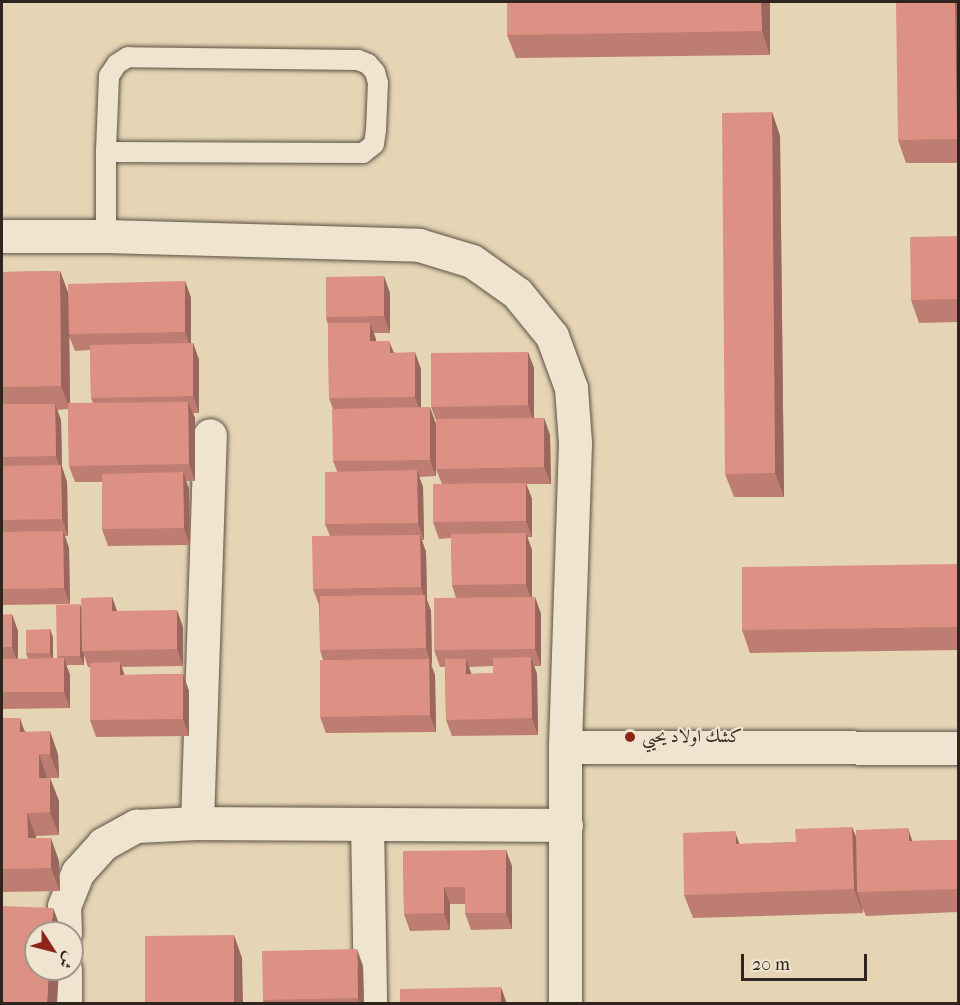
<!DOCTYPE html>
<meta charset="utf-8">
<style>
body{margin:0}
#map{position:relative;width:960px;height:1005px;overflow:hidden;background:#e5d5b5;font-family:"IM FELL French Canon",Amiri,serif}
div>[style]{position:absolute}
.roads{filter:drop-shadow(0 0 2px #5c5044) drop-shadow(0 0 2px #5c5044)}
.service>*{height:20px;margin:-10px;padding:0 10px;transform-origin:10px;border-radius:10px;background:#eee4cf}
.minor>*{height:33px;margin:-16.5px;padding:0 16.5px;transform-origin:16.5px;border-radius:16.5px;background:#eee4cf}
.wall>*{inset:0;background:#be7d72}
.shaded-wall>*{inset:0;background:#9b665d}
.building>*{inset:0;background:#dd9185}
.dots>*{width:16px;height:16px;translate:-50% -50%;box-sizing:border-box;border:3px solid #eee4cf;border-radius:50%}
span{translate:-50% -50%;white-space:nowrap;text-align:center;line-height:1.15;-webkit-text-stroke:4.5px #eee4cf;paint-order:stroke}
.poi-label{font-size:18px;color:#2f241e}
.left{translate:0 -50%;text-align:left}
.frame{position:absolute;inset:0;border:3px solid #2f241e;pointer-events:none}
.north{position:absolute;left:24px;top:921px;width:60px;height:60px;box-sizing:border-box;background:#eee4cf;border:2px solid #a29788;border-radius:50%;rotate:126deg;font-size:16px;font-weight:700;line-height:24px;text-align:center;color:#2f241e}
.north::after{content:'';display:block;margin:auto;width:21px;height:27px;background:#8f2418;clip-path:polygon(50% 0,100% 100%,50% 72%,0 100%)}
.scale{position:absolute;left:741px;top:954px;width:126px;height:27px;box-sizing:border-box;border:3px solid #2f241e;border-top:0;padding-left:8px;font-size:18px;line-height:21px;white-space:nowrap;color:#2f241e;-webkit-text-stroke:4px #eee4cf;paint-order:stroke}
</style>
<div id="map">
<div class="roads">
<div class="service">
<i style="left:106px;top:236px;width:84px;rotate:-90deg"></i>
<i style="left:106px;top:152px;width:257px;rotate:0.2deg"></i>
<i style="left:363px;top:153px;width:14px;rotate:-39deg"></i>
<i style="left:374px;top:144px;width:14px;rotate:-82deg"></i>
<i style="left:376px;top:130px;width:47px;rotate:-87.6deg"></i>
<i style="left:378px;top:83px;width:11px;rotate:-105deg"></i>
<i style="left:375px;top:72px;width:11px;rotate:-131deg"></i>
<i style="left:368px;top:64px;width:11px;rotate:-158deg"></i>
<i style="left:358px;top:60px;width:230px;rotate:-179.3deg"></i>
<i style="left:128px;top:57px;width:13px;rotate:148deg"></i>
<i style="left:117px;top:64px;width:14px;rotate:124deg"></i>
<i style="left:109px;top:76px;width:76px;rotate:92.3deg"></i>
</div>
<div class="minor">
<i style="left:2px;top:236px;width:104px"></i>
<i style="left:106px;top:236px;width:313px;rotate:1.6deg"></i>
<i style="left:419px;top:245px;width:55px;rotate:16.8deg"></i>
<i style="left:472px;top:261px;width:55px;rotate:35.4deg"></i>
<i style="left:517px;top:293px;width:55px;rotate:50.9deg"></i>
<i style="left:552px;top:336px;width:55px;rotate:69.9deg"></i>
<i style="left:571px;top:388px;width:55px;rotate:85.8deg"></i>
<i style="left:575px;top:443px;width:304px;rotate:91.9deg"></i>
<i style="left:565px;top:747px;width:257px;rotate:90deg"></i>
<i style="left:565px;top:747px;width:393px;rotate:0.1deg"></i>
<i style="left:197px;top:823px;width:388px;rotate:-88.1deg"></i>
<i style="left:367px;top:824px;width:180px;rotate:89deg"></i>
<i style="left:65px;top:933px;width:27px;rotate:-92deg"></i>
<i style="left:64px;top:906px;width:37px;rotate:-68deg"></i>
<i style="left:78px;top:872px;width:38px;rotate:-48deg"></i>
<i style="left:103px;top:844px;width:38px;rotate:-29deg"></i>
<i style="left:136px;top:826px;width:61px;rotate:-2.8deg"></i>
<i style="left:197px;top:823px;width:369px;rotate:0.3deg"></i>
<i style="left:65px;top:969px;width:35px;rotate:90deg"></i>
</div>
</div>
<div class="wall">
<i style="clip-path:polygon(507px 2px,770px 2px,770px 55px,516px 58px,507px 35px)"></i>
<i style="clip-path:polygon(958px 2px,958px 163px,906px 163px,898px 140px)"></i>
<i style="clip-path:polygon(772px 112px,780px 136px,784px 497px,734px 497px,725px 474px)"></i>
<i style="clip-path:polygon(958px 236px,958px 322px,919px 323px,911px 300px)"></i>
<i style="clip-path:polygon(evenodd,60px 271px,68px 293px,185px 281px,191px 298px,191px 344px,193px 343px,199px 360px,199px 413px,193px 413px,195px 418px,195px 481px,186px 481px,189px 489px,190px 545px,108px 546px,102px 529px,102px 482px,75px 482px,69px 466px,68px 409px,57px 410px,61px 420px,62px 467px,67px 482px,68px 536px,65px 536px,69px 548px,70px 604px,2px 605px,2px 272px,60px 271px,69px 336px,75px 351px,90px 350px,91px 398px,93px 403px,70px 403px,69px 336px)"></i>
<i style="clip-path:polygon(390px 293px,390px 333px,374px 333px,376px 341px,421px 369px,421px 407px,436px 424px,436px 476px,419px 477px,423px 487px,424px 540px,422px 540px,426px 552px,427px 600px,431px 611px,432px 665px,431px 665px,435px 675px,436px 732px,326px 733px,320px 717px,323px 660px,320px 650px,319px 605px,313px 589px,330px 536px,325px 524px,337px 471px,333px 461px,333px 409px,329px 398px,328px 325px,326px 317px)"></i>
<i style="clip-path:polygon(evenodd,528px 352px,534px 368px,534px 418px,544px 418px,550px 435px,551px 484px,526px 484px,532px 499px,532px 537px,527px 537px,532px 550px,532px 597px,535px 597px,541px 614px,541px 666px,534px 666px,537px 674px,538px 735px,452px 736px,446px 720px,445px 667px,440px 667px,434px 650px,456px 598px,452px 585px,451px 538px,439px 539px,433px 522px,442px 484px,436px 469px,436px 420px,431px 407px,528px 352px,493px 666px,493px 673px,471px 674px,469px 667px,493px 666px)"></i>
<i style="clip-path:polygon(958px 564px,958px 650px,750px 653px,742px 630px)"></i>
<i style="clip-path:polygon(112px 597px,117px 611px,183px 627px,183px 666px,121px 667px,124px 675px,183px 674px,189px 691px,189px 736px,96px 737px,90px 720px,90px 667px,88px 667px,84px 655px,84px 665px,66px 665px,70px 675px,70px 708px,2px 709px,2px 615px,18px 631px,18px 659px,28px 659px,26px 653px,50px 629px,53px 638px,53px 659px,58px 659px,57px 656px,81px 608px)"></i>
<i style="clip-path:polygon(2px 718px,25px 731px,58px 754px,59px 778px,50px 778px,59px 801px,59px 835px,36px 836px,36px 838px,59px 861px,60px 891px,2px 892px)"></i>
<i style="clip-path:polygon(852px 827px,856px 837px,913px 841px,958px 840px,958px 912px,866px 916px,862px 907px,863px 913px,693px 918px,684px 895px,740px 844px,796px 842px)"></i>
<i style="clip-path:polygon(403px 851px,512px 866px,512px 929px,471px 930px,465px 913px,465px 904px,450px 904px,450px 930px,410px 931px,404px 914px)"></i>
<i style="clip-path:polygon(363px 966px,364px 1004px,264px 1004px,263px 1000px)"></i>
</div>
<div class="shaded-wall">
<i style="clip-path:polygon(761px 2px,770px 2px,770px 55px,762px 31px)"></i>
<i style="clip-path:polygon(955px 2px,958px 2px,958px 144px,957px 139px)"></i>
<i style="clip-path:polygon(772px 112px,780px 136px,784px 497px,775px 473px)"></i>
<i style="clip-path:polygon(60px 271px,69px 295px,70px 409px,61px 386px)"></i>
<i style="clip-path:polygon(384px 276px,390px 293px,390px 333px,384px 316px)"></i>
<i style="clip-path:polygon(185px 281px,191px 298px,191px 349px,185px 332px)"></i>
<i style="clip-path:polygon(370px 323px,376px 339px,376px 358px,370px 341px)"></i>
<i style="clip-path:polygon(389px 341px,396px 358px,390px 353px)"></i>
<i style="clip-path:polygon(193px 343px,199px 360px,199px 413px,193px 396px)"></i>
<i style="clip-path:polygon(415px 352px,421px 369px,421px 414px,415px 397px)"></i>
<i style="clip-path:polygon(528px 352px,534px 368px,534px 422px,528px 405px)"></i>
<i style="clip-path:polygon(188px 402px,195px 418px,195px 481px,189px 464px)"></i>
<i style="clip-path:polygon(55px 404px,61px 420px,62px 467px,67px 482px,68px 536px,62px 519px,61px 471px,56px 456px)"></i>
<i style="clip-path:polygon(430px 407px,436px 424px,436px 476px,430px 460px)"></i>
<i style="clip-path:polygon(544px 418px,550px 435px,551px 484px,544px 467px)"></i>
<i style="clip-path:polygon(417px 470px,423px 487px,424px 540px,418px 523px)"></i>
<i style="clip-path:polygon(183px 472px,189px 489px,190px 545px,184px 528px)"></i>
<i style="clip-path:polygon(526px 483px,532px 499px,532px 537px,526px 521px)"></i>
<i style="clip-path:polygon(63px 531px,69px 548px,70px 604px,64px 588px)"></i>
<i style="clip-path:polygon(526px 533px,532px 550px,532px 601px,526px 584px)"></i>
<i style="clip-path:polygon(420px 535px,426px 552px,427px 600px,431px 611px,432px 665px,426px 648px,425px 599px,421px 587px)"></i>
<i style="clip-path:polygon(112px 597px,118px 614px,112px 611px)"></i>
<i style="clip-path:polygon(535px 597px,541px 614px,541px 666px,535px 649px)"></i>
<i style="clip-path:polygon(80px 604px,83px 613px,82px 651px,84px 655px,84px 665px,80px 656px)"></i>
<i style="clip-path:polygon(177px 610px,183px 627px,183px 666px,177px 649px)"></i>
<i style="clip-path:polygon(12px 614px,18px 631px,18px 664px,12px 647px)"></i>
<i style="clip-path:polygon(50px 629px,53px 638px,53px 661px,50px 653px)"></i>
<i style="clip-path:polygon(531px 657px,537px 674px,538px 735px,532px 718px)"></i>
<i style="clip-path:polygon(64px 658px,70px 675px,70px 708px,64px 692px)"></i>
<i style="clip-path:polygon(429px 659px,435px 675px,436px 732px,430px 715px)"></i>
<i style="clip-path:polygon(466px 659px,472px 675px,466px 674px)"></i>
<i style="clip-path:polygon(120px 662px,126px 679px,120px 675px)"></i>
<i style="clip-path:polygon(183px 674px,189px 691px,189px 736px,183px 719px)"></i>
<i style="clip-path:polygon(20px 718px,28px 741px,20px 732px)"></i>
<i style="clip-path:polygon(50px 731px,58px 754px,59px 778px,50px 754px)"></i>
<i style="clip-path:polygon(39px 754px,47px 778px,39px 778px)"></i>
<i style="clip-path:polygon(50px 778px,59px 801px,59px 835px,50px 812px)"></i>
<i style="clip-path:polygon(27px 813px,36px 836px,37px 861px,28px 838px)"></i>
<i style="clip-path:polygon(852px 827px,861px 850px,857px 892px,862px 907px,863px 913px,854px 889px)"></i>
<i style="clip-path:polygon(908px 828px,916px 852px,909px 841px)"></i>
<i style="clip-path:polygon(735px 831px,743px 855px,736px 844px)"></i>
<i style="clip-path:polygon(51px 838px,59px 861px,60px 891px,51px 868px)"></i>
<i style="clip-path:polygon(506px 850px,512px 866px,512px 929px,506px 913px)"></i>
<i style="clip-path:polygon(444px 887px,450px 904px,450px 930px,444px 913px)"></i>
<i style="clip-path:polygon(53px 908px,62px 931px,62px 933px,51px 933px)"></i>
<i style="clip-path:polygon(234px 935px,242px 958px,243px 1004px,234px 1004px)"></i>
<i style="clip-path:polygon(357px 949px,363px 966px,364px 1004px,360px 1004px,358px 998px)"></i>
<i style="clip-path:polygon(49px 969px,59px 969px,57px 1004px,47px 1004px)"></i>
<i style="clip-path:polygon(501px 987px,507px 1004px,501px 1004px)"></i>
</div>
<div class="building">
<i style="clip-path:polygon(507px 2px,761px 2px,762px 31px,507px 35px)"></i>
<i style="clip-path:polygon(896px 2px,955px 2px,957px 139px,898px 140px)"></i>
<i style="clip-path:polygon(772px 112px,775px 473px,725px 474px,722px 113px)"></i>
<i style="clip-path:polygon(958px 236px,958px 299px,911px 300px,910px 237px)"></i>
<i style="clip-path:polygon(60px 271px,61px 386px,2px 387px,2px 272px)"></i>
<i style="clip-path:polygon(384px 276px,384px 316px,326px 317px,326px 277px)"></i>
<i style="clip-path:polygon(185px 281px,185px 332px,69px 334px,68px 284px)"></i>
<i style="clip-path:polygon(328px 323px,370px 323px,370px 341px,389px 341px,390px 353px,415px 352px,415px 397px,329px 398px)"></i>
<i style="clip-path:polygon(193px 343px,193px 396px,91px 398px,90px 345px)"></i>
<i style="clip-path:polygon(528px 352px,528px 405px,431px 407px,431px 353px)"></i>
<i style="clip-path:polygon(188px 402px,189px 464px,69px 466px,68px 403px)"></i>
<i style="clip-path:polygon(2px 404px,55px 404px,56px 456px,2px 457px)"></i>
<i style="clip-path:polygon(430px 407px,430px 460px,333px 461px,332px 409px)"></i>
<i style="clip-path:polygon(544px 418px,544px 467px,436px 469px,436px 419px)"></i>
<i style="clip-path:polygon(61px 465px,62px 519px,2px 520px,2px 466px)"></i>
<i style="clip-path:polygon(417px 470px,418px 523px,325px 524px,325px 472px)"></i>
<i style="clip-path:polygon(183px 472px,184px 528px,102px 529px,102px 474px)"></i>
<i style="clip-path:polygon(526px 483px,526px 521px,433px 522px,433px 484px)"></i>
<i style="clip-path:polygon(63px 531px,64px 588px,2px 589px,2px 532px)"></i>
<i style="clip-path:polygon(526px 533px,526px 584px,452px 585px,451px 534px)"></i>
<i style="clip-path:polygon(420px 535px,421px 587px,313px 589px,312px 536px)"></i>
<i style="clip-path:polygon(958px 564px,958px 627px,742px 630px,742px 567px)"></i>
<i style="clip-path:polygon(425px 595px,426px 648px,320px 650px,320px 596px)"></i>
<i style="clip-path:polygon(112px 597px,112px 611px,177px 610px,177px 649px,82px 651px,81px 598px)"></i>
<i style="clip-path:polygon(535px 597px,535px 649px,434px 650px,434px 598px)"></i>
<i style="clip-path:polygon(80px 604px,80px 656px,57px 656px,56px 605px)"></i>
<i style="clip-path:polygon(12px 614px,12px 647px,2px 647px,2px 615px)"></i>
<i style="clip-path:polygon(50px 629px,50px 653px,26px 653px,26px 630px)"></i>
<i style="clip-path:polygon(531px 657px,532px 718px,446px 720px,445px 659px,466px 659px,466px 674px,493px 673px,493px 658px)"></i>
<i style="clip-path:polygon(64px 658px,64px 692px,2px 692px,2px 659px)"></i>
<i style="clip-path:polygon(429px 659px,430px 715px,320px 717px,320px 660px)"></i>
<i style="clip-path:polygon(120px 662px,120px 675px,183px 674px,183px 719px,90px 720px,90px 663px)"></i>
<i style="clip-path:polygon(2px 718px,20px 718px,20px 732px,50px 731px,50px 754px,39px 754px,39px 778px,50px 778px,50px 812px,27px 813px,28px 838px,51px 838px,51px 868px,2px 869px)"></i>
<i style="clip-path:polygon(852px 827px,854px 889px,684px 895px,683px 833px,735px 831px,736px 844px,796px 842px,795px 829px)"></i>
<i style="clip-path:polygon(908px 828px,909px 841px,958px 840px,958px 889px,857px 892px,856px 830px)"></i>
<i style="clip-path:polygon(506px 850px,506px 913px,465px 913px,465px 887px,444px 887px,444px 913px,404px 914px,403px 851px)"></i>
<i style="clip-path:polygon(2px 906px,53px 908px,51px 933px,36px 933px,36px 969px,49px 969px,47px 1004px,2px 1004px)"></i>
<i style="clip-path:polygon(234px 935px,234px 1004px,145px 1004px,145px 936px)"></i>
<i style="clip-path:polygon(357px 949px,358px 998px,263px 1000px,262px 951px)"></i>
<i style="clip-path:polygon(501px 987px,501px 1004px,400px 1004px,400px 989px)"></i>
</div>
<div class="dots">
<i style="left:630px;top:737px;background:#8f2418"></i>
</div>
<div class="poi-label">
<span class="left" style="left:642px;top:737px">كشك اولاد يحيي</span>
</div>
<div class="frame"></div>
<div class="north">ش</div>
<div class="scale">20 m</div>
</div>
